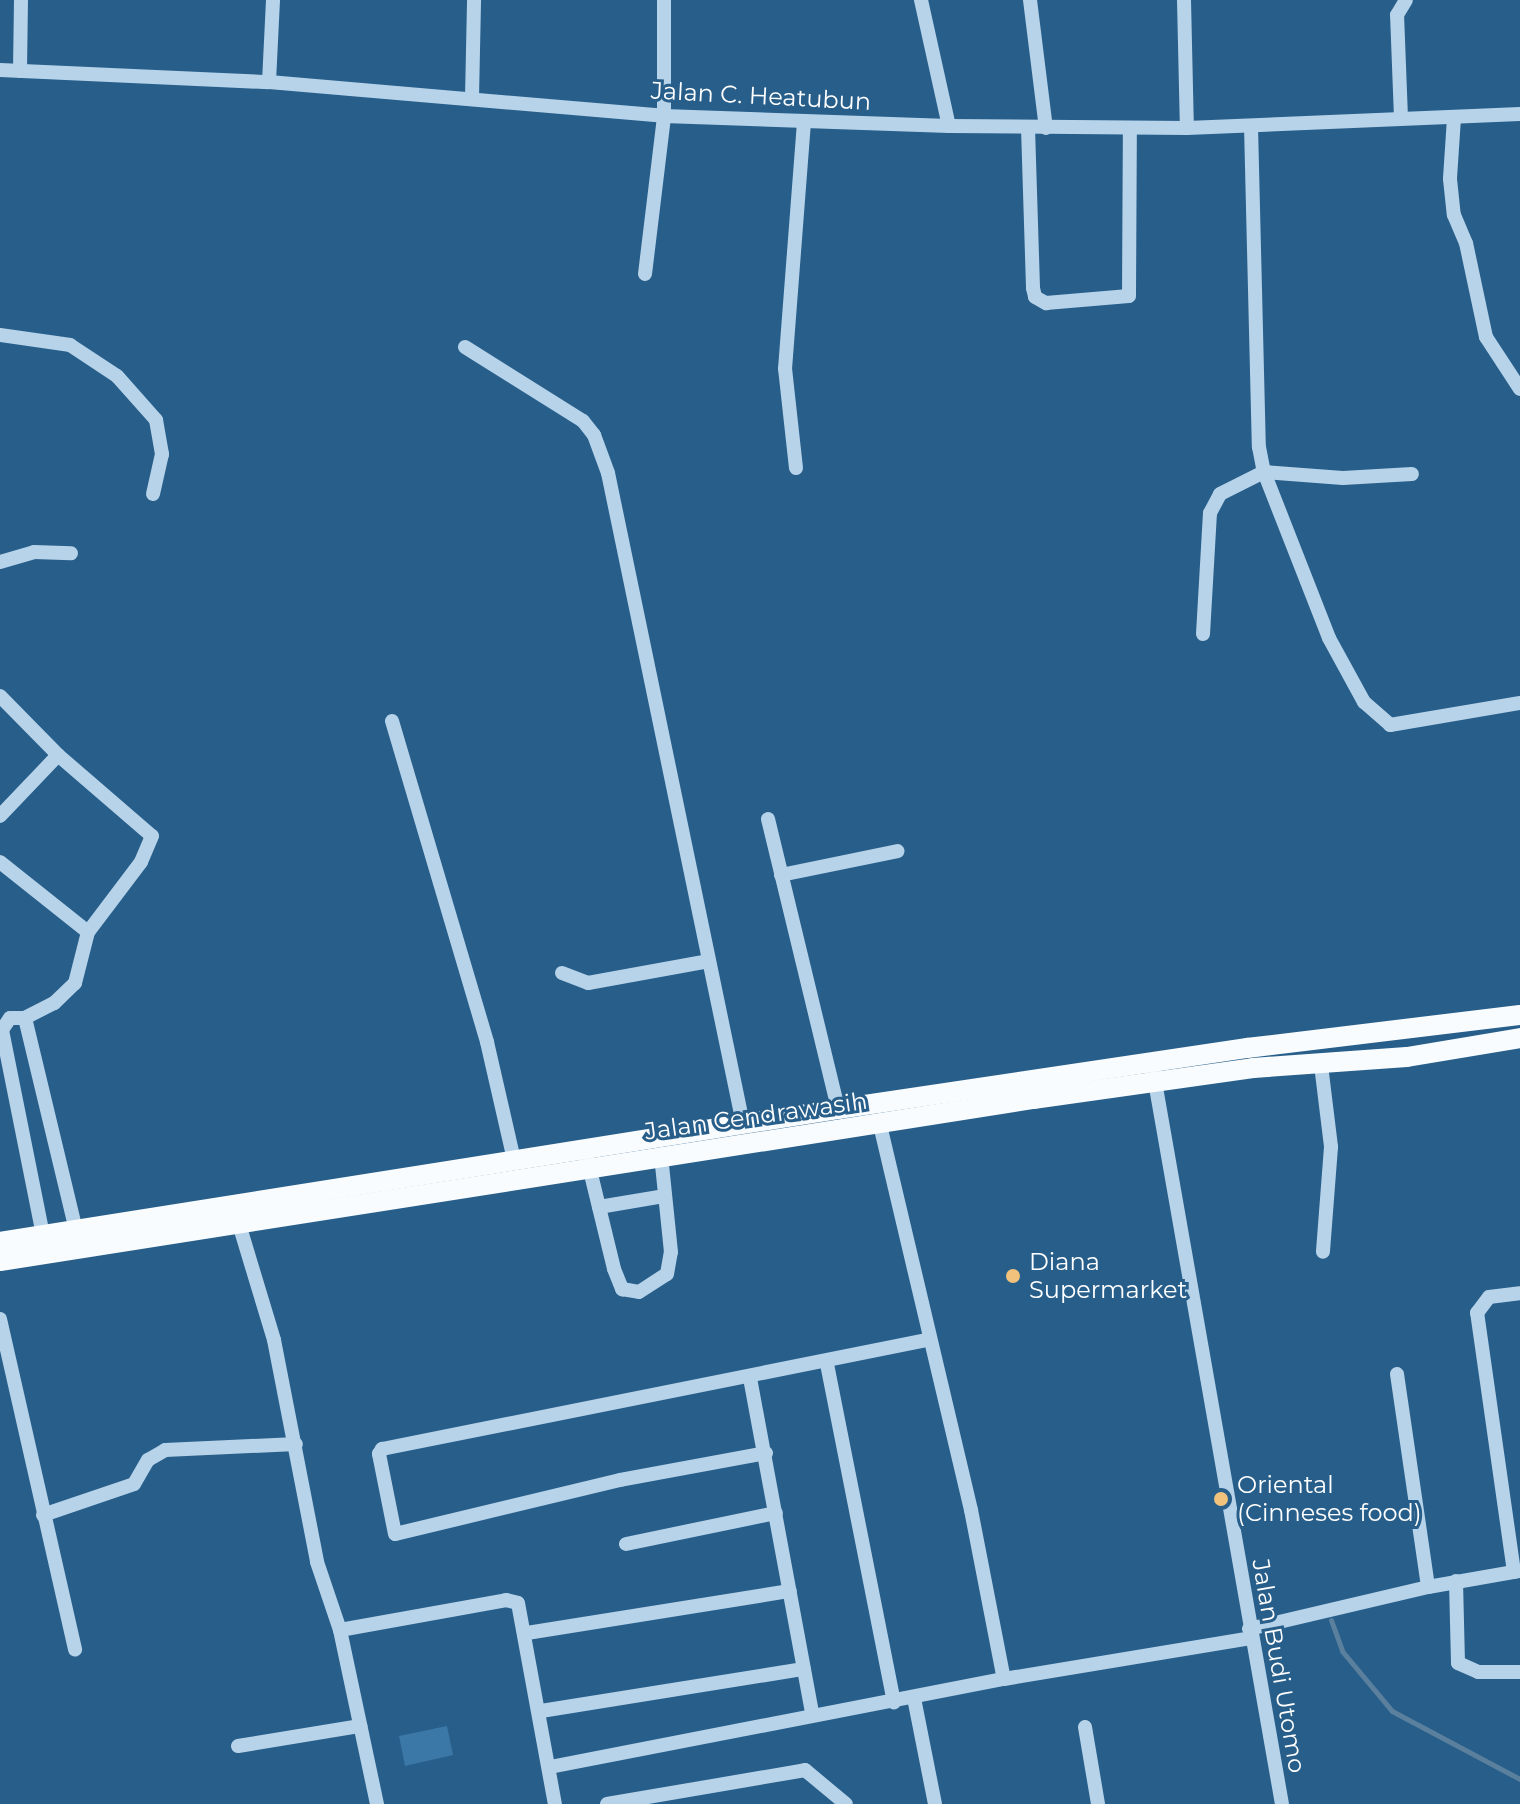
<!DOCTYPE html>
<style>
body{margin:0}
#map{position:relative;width:1520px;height:1804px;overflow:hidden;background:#285e8a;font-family:Montserrat,sans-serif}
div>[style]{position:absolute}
.green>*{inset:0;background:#3c78a7}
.stream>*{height:5px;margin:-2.5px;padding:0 2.5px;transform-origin:2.5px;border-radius:2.5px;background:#5b809e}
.minor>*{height:14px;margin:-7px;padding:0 7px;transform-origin:7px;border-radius:7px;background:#b6d3e9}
.major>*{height:20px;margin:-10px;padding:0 10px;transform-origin:10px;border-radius:10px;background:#f9fcfe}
.dots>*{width:22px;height:22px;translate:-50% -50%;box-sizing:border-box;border:4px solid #285e8a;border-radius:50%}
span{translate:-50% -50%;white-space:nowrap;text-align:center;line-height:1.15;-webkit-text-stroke:6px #285e8a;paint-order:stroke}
.street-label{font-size:24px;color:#fff}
.poi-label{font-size:24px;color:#fff}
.left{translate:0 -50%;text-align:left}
</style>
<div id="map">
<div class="green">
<i style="clip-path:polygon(447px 1726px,453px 1755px,405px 1766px,399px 1736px)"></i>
</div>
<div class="stream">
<i style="left:1331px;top:1620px;width:33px;rotate:70deg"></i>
<i style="left:1342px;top:1651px;width:78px;rotate:50.2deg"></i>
<i style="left:1392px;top:1711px;width:145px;rotate:28deg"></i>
</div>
<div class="minor">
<i style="left:921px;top:0;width:129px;rotate:77.5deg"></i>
<i style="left:1030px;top:0;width:129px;rotate:82.9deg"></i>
<i style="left:1184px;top:0;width:128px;rotate:88.7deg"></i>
<i style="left:0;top:70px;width:269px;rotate:2.6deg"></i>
<i style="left:269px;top:82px;width:396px;rotate:4.9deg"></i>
<i style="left:664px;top:116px;width:285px;rotate:2deg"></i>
<i style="left:949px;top:126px;width:238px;rotate:0.5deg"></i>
<i style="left:1187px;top:128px;width:333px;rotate:-2.4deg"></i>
<i style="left:20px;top:71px;width:71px;rotate:-89.2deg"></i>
<i style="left:269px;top:82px;width:82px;rotate:-87.2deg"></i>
<i style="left:472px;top:98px;width:98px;rotate:-88.8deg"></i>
<i style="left:1401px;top:118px;width:103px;rotate:-92.2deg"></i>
<i style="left:1397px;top:15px;width:17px;rotate:-59deg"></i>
<i style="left:1454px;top:118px;width:61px;rotate:93.8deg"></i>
<i style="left:1450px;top:179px;width:36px;rotate:84deg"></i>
<i style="left:1454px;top:215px;width:30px;rotate:67deg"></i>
<i style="left:1466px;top:243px;width:96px;rotate:78deg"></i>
<i style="left:1486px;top:337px;width:62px;rotate:56.8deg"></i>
<i style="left:1251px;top:126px;width:321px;rotate:88.6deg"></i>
<i style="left:1259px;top:447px;width:25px;rotate:79deg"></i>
<i style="left:1264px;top:472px;width:178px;rotate:68.6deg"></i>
<i style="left:1329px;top:638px;width:73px;rotate:61.3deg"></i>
<i style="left:1364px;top:702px;width:35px;rotate:41deg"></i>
<i style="left:1390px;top:725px;width:132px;rotate:-9.6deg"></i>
<i style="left:1028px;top:128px;width:160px;rotate:88.2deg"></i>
<i style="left:1033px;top:288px;width:9px;rotate:77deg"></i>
<i style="left:1035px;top:297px;width:13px;rotate:29deg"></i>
<i style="left:1046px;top:303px;width:83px;rotate:-4.8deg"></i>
<i style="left:1129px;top:296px;width:168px;rotate:-89.7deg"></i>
<i style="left:645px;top:274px;width:159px;rotate:-83.1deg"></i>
<i style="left:664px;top:116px;width:116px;rotate:-90deg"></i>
<i style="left:0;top:335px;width:71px;rotate:8.1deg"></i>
<i style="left:70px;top:345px;width:56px;rotate:33.4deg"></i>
<i style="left:117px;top:376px;width:59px;rotate:48.4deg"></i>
<i style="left:156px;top:420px;width:35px;rotate:80deg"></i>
<i style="left:162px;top:454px;width:41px;rotate:102.7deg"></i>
<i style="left:465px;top:347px;width:139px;rotate:32.1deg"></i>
<i style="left:583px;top:421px;width:18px;rotate:52deg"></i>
<i style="left:594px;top:435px;width:40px;rotate:69.8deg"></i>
<i style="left:608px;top:473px;width:665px;rotate:78.28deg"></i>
<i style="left:796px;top:468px;width:100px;rotate:-96.3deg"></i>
<i style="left:785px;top:369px;width:248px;rotate:-85.6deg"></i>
<i style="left:0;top:562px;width:35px;rotate:-16deg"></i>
<i style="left:34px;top:552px;width:37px;rotate:2deg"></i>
<i style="left:1203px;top:634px;width:121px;rotate:-86.7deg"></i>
<i style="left:1210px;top:513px;width:21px;rotate:-62deg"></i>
<i style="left:1220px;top:494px;width:49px;rotate:-26.6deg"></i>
<i style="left:1264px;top:472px;width:79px;rotate:4.3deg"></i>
<i style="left:1343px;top:478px;width:69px;rotate:-3.3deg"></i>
<i style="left:0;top:696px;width:83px;rotate:45.5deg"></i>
<i style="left:392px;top:721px;width:335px;rotate:73.5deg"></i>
<i style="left:487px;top:1042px;width:121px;rotate:77.1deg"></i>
<i style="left:0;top:816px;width:84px;rotate:-46.4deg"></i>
<i style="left:58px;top:755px;width:124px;rotate:40.8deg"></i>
<i style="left:152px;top:836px;width:28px;rotate:113deg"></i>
<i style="left:141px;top:862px;width:88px;rotate:127.1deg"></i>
<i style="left:88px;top:932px;width:53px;rotate:104.3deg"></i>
<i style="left:75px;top:983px;width:29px;rotate:136deg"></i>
<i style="left:54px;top:1003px;width:33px;rotate:153deg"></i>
<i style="left:25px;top:1018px;width:218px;rotate:76.5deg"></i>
<i style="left:768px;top:819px;width:298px;rotate:76.4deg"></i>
<i style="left:0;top:862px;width:112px;rotate:38.5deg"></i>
<i style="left:781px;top:875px;width:119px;rotate:-11.6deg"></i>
<i style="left:562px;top:973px;width:28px;rotate:21deg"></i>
<i style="left:588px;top:983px;width:123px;rotate:-10.3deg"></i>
<i style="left:25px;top:1018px;width:15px;rotate:180deg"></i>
<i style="left:10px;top:1018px;width:14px;rotate:124deg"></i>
<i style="left:2px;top:1030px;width:209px;rotate:78.7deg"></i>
<i style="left:1321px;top:1065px;width:83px;rotate:83deg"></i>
<i style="left:1331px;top:1147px;width:105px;rotate:94.4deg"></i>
<i style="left:1154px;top:1076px;width:739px;rotate:80.03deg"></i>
<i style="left:880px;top:1125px;width:396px;rotate:76.7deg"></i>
<i style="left:971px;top:1510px;width:172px;rotate:79deg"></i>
<i style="left:588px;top:1162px;width:110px;rotate:76.3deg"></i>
<i style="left:614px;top:1269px;width:22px;rotate:68deg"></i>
<i style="left:622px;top:1289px;width:17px;rotate:10deg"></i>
<i style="left:639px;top:1292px;width:33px;rotate:-33deg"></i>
<i style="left:667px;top:1274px;width:22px;rotate:-80deg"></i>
<i style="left:671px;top:1252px;width:98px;rotate:-95.9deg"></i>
<i style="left:599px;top:1207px;width:67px;rotate:-9.5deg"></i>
<i style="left:239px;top:1224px;width:121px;rotate:73.2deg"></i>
<i style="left:274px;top:1340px;width:226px;rotate:79deg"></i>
<i style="left:317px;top:1562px;width:72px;rotate:71.3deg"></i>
<i style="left:340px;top:1630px;width:178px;rotate:78deg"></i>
<i style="left:0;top:1319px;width:339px;rotate:77.2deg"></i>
<i style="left:827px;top:1364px;width:345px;rotate:78.8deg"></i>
<i style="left:1397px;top:1374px;width:215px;rotate:81.7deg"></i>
<i style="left:750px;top:1378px;width:342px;rotate:79.5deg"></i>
<i style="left:766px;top:1453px;width:148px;rotate:169.5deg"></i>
<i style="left:620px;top:1480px;width:231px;rotate:166.5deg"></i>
<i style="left:395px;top:1534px;width:82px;rotate:-101.3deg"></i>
<i style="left:379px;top:1454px;width:6px;rotate:-59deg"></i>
<i style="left:382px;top:1449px;width:556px;rotate:-11.31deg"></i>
<i style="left:43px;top:1515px;width:96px;rotate:-18.8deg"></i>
<i style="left:134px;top:1484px;width:28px;rotate:-60deg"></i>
<i style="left:148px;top:1460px;width:20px;rotate:-30deg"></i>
<i style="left:165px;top:1450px;width:131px;rotate:-2.6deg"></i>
<i style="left:626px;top:1544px;width:153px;rotate:-11.7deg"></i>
<i style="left:1514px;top:1572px;width:262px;rotate:-98.1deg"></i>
<i style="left:1477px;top:1313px;width:20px;rotate:-53deg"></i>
<i style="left:1489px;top:1297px;width:31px;rotate:-7deg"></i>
<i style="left:1456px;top:1581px;width:82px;rotate:88.6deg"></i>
<i style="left:1458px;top:1663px;width:22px;rotate:24deg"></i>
<i style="left:1478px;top:1672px;width:42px"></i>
<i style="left:1249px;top:1629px;width:184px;rotate:-13.2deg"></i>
<i style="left:1428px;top:1587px;width:93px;rotate:-9.9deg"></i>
<i style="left:340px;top:1630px;width:169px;rotate:-10.2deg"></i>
<i style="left:506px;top:1600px;width:12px;rotate:14deg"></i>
<i style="left:518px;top:1603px;width:204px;rotate:79.6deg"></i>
<i style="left:527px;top:1633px;width:266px;rotate:-9.1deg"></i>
<i style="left:914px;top:1698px;width:108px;rotate:78.8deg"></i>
<i style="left:541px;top:1711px;width:266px;rotate:-9.1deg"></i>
<i style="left:1085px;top:1727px;width:78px;rotate:80.4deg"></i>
<i style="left:238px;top:1746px;width:124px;rotate:-9.3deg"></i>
<i style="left:550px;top:1767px;width:462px;rotate:-11deg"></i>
<i style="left:1004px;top:1679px;width:250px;rotate:-9.4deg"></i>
<i style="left:607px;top:1804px;width:201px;rotate:-9.7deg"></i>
<i style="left:805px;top:1770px;width:53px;rotate:39.7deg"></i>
</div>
<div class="major">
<i style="left:0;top:1242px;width:848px;rotate:-9.02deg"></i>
<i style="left:838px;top:1109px;width:414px;rotate:-8.5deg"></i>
<i style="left:1247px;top:1048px;width:275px;rotate:-6.9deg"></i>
<i style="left:0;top:1261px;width:1046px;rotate:-8.91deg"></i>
<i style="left:1033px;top:1099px;width:222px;rotate:-8deg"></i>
<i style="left:1253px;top:1068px;width:154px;rotate:-4.1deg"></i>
<i style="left:1407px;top:1057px;width:115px;rotate:-9.5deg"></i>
</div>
<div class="dots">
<i style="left:1013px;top:1276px;background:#f1c27c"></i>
<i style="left:1221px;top:1499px;background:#f1c27c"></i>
</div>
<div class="street-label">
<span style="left:761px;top:96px;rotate:3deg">Jalan C. Heatubun</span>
<span style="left:756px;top:1116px;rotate:-8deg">Jalan Cendrawasih</span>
<span style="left:1279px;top:1666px;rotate:80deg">Jalan Budi Utomo</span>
</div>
<div class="poi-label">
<span class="left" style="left:1029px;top:1276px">Diana<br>Supermarket</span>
<span class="left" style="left:1237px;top:1499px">Oriental<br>(Cinneses food)</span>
</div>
</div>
